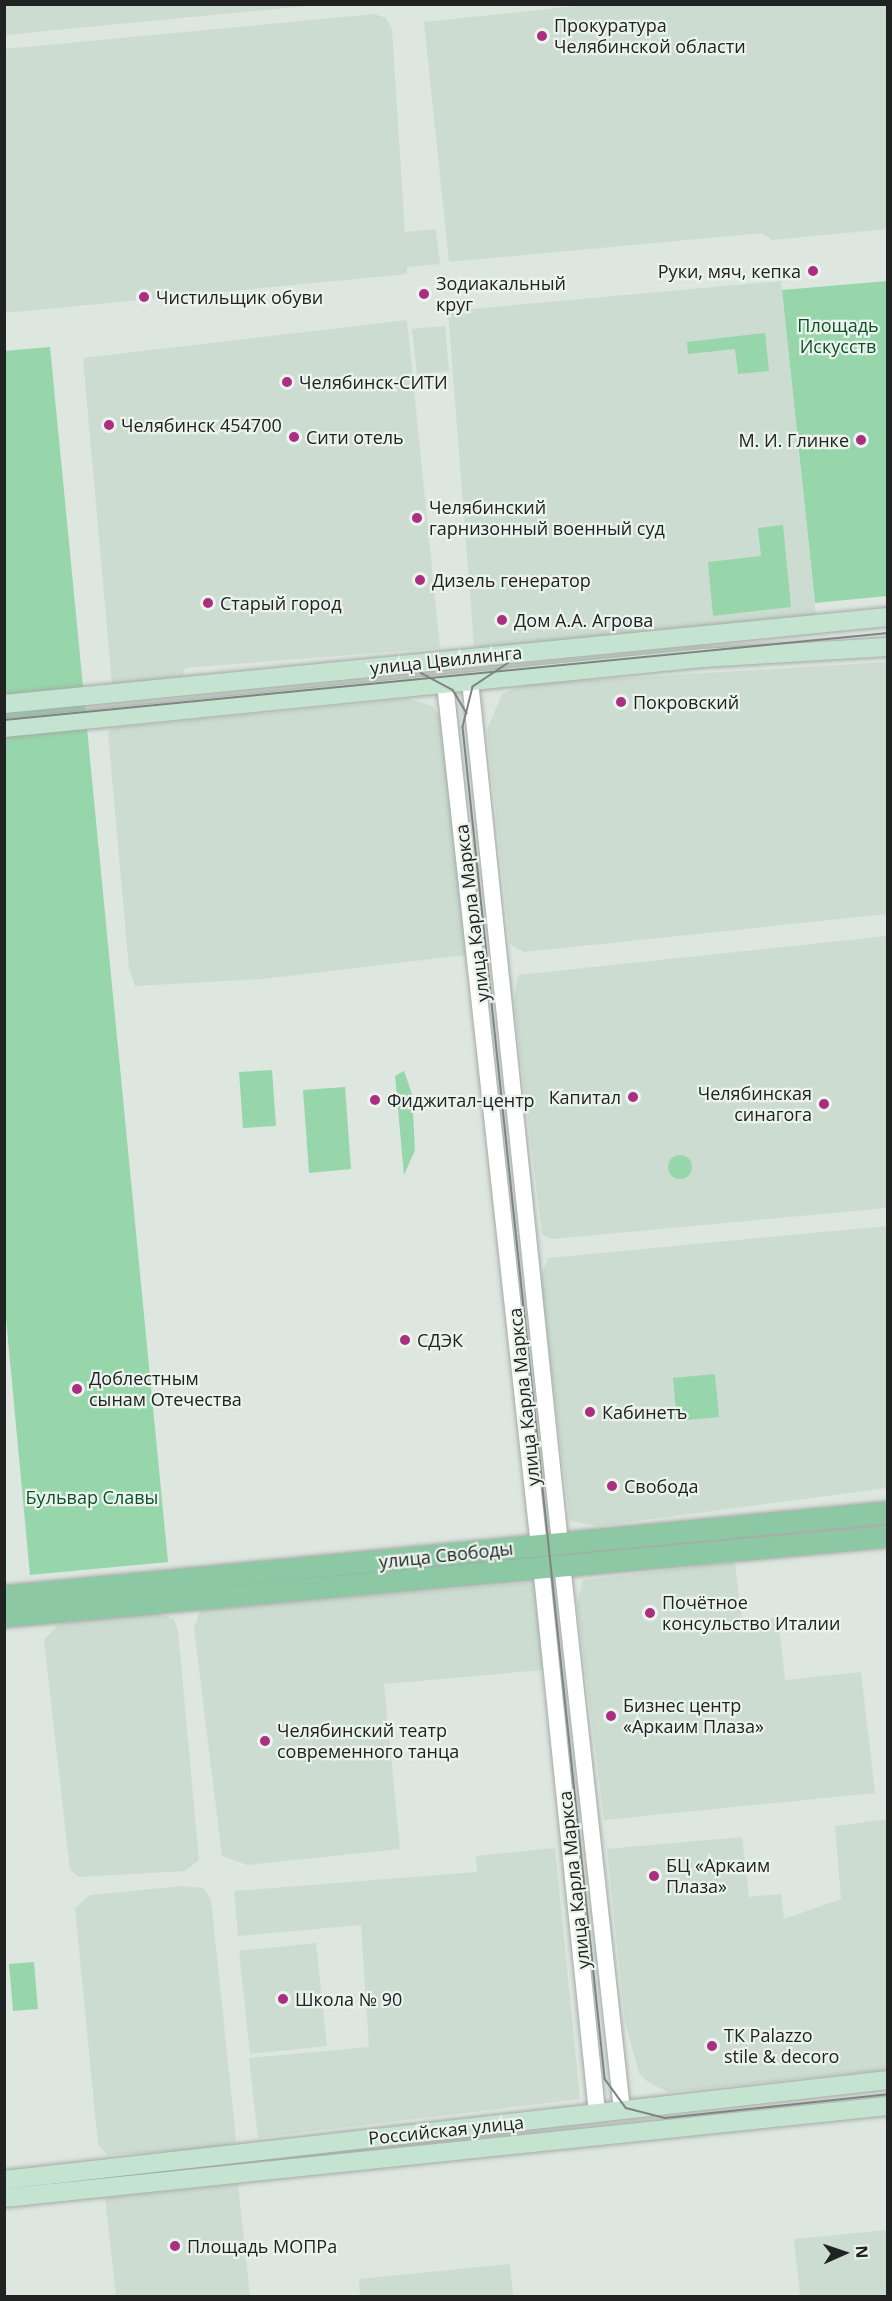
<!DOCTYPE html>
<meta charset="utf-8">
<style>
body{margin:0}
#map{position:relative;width:892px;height:2301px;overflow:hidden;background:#dee6e0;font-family:"Open Sans",sans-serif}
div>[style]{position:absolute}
.built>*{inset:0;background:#ccdcd0}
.green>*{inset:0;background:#97d6aa}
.round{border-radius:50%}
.roads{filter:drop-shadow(0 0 2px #a3aba5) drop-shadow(0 0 2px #a3aba5)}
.tertiary>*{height:16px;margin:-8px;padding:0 8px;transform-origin:8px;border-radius:8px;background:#fff}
.secondary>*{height:18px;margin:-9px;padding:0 9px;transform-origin:9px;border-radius:9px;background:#c5e3d1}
.primary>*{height:21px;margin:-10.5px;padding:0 10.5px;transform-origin:10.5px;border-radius:10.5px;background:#8bc8a3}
.tram>*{height:1.5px;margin:-0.75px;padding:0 0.75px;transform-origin:0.75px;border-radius:0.75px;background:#7f8480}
.dots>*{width:16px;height:16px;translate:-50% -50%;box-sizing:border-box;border:3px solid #ebf3ed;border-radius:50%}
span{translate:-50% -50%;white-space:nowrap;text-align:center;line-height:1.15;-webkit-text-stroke:4.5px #ebf3ed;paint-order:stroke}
.poi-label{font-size:18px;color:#202321}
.left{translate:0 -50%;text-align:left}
.right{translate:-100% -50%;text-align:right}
.park-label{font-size:18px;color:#0c502b}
.street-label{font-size:18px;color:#202321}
.frame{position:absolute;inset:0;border:6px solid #202321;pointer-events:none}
.north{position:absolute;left:814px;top:2223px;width:60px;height:60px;-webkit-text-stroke:4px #ebf3ed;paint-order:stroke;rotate:87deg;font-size:16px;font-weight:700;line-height:24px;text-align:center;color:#202321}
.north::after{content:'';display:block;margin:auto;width:21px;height:27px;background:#202321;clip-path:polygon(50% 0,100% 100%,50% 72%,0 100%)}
</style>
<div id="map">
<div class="built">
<i style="clip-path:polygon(5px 4px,317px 4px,317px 5px,5px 35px)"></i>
<i style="clip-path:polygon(595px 4px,887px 5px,887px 229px,772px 240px,762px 233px,449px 262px,424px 22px)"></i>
<i style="clip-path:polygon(374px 14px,386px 18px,392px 29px,405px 232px,436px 229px,440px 264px,407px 267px,407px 274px,5px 313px,5px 49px)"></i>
<i style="clip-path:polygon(781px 281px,816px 617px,488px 649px,474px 645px,448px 311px)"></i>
<i style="clip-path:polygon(407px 320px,440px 648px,185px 668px,182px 679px,112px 684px,83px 358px)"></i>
<i style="clip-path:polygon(445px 326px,449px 371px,417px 374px,412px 329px)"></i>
<i style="clip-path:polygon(887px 662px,887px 914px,524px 952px,510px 944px,487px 730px,502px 694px,527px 684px)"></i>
<i style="clip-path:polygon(410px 699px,432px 706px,445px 723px,469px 948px,465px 955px,262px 979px,135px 986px,129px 969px,108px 733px,113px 728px)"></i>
<i style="clip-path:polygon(887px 936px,887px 1208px,552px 1239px,542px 1235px,514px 1001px,518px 975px)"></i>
<i style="clip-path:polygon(887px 1226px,887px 1488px,599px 1526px,570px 1521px,540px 1280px,548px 1258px)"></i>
<i style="clip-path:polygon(735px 1562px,742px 1621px,778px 1618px,785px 1680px,861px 1672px,875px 1793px,604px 1820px,577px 1603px,583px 1580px)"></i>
<i style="clip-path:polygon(535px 1582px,543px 1670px,384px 1684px,400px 1849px,247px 1865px,222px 1856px,194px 1629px,200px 1610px)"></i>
<i style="clip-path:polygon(157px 1613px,174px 1619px,178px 1630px,199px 1860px,185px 1871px,79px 1877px,70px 1870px,44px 1640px,60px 1623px)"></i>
<i style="clip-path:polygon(887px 1819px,887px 2070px,668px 2092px,649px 2083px,639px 2073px,625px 2022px,607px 1849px,742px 1837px,749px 1897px,781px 1894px,784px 1919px,841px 1899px,835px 1826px)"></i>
<i style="clip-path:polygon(555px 1848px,580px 2099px,258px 2138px,249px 2058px,369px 2047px,361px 1925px,238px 1936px,234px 1891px,477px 1872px,476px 1856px)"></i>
<i style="clip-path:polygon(182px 1886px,203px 1888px,211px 1899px,236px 2140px,224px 2148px,107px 2155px,98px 2144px,75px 1908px,90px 1895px)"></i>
<i style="clip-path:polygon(316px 1943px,327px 2046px,250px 2054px,239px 1951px)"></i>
<i style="clip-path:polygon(238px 2184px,250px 2296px,116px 2296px,105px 2198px)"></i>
<i style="clip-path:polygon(887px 2230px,887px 2296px,800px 2296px,794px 2239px)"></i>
<i style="clip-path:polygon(510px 2264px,513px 2296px,360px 2296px,359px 2279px)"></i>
</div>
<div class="green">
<i style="clip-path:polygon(887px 281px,887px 596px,815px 603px,782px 290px)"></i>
<i style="clip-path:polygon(765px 333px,769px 371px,738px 374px,735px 349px,688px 354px,687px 342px)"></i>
<i style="clip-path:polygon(50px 347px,168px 1562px,30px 1575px,5px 1308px,4px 351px)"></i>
<i style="clip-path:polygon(783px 525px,791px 607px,713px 616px,708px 562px,761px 556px,758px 528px)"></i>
<i style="clip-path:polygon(272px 1070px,276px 1126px,243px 1128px,239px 1072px)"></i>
<i style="clip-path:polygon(404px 1071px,412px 1094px,415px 1150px,404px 1175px,395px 1076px)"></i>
<i style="clip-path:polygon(345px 1087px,351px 1169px,309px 1173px,303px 1090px)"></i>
<i class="round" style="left:668px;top:1155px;width:24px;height:24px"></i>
<i style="clip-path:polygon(715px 1374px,719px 1417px,677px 1421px,673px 1378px)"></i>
<i style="clip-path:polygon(34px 1962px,38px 2009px,13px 2011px,9px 1964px)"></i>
</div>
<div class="roads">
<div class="tertiary">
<i style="left:470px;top:681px;width:867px;rotate:84.04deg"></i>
<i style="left:445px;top:684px;width:867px;rotate:83.78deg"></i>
<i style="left:562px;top:1564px;width:549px;rotate:83.73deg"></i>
<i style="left:541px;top:1566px;width:550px;rotate:84.15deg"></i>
</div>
<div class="secondary">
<i style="left:4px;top:704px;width:888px;rotate:-5.62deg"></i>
<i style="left:4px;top:728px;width:702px;rotate:-5.72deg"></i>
<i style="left:703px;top:658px;width:185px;rotate:-3.4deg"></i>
<i style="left:4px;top:2180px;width:890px;rotate:-6.45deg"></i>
<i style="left:4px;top:2198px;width:889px;rotate:-5.94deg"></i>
</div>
<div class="primary">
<i style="left:4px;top:1596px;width:888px;rotate:-5.43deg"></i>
<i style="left:4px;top:1616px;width:888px;rotate:-5.17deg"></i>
</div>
</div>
<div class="tram">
<i style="left:509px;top:663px;width:43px;rotate:146.3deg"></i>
<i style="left:473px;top:687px;width:41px;rotate:104deg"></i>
<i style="left:463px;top:727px;width:1359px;rotate:84deg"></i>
<i style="left:605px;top:2079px;width:36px;rotate:54deg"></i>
<i style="left:626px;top:2108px;width:40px;rotate:14.4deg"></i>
<i style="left:665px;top:2118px;width:224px;rotate:-6.1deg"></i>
<i style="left:421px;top:673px;width:36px;rotate:28deg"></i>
<i style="left:453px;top:690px;width:27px;rotate:59deg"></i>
<i style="left:4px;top:720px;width:888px;rotate:-5.62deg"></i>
</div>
<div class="dots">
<i style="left:542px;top:36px;background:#ab2f81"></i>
<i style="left:813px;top:271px;background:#ab2f81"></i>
<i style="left:424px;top:294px;background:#ab2f81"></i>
<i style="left:144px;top:297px;background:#ab2f81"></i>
<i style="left:287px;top:382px;background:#ab2f81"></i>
<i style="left:109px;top:425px;background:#ab2f81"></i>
<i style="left:294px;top:437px;background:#ab2f81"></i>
<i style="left:861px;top:440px;background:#ab2f81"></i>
<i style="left:417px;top:518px;background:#ab2f81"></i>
<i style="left:420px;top:580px;background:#ab2f81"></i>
<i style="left:208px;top:603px;background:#ab2f81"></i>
<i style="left:502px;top:620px;background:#ab2f81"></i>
<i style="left:621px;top:702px;background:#ab2f81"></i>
<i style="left:633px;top:1097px;background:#ab2f81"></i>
<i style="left:375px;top:1100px;background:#ab2f81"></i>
<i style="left:824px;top:1104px;background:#ab2f81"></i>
<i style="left:405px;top:1340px;background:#ab2f81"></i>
<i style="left:77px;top:1389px;background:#ab2f81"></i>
<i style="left:590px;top:1412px;background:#ab2f81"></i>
<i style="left:612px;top:1486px;background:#ab2f81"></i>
<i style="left:650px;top:1613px;background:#ab2f81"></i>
<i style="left:611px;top:1716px;background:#ab2f81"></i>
<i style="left:265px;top:1741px;background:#ab2f81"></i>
<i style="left:654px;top:1876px;background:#ab2f81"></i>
<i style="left:283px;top:1999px;background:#ab2f81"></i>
<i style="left:712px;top:2046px;background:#ab2f81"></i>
<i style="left:175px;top:2246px;background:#ab2f81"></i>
</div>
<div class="poi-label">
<span class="left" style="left:554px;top:36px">Прокуратура<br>Челябинской области</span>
<span class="right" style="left:801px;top:271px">Руки, мяч, кепка</span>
<span class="left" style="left:436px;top:294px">Зодиакальный<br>круг</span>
<span class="left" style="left:156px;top:297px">Чистильщик обуви</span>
<span class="left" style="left:299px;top:382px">Челябинск-СИТИ</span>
<span class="left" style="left:121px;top:425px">Челябинск 454700</span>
<span class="left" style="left:306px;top:437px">Сити отель</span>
<span class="right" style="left:849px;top:440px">М. И. Глинке</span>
<span class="left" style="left:429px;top:518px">Челябинский<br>гарнизонный военный суд</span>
<span class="left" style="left:432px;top:580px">Дизель генератор</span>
<span class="left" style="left:220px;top:603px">Старый город</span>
<span class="left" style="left:514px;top:620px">Дом А.А. Агрова</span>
<span class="left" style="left:633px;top:702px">Покровский</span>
<span class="right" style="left:812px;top:1104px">Челябинская<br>синагога</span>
<span class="right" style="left:621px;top:1097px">Капитал</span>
<span class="left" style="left:387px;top:1100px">Фиджитал-центр</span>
<span class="left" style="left:417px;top:1340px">СДЭК</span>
<span class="left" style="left:89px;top:1389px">Доблестным<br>сынам Отечества</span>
<span class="left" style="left:602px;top:1412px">Кабинетъ</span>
<span class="left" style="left:624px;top:1486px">Свобода</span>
<span class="left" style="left:662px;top:1613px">Почётное<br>консульство Италии</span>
<span class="left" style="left:623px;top:1716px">Бизнес центр<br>«Аркаим Плаза»</span>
<span class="left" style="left:277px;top:1741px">Челябинский театр<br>современного танца</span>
<span class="left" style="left:666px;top:1876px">БЦ «Аркаим<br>Плаза»</span>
<span class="left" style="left:295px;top:1999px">Школа № 90</span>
<span class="left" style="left:724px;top:2046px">ТК Palazzo<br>stile &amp; decoro</span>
<span class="left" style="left:187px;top:2246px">Площадь МОПРа</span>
</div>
<div class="park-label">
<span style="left:838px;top:336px">Площадь<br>Искусств</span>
<span style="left:92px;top:1497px">Бульвар Славы</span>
</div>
<div class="street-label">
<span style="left:446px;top:660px;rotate:-6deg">улица Цвиллинга</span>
<span style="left:472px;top:913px;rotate:-97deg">улица Карла Маркса</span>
<span style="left:524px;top:1397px;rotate:-96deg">улица Карла Маркса</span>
<span style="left:446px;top:1555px;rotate:-6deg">улица Свободы</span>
<span style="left:574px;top:1880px;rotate:-96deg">улица Карла Маркса</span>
<span style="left:446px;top:2130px;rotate:-6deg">Российская улица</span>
</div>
<div class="frame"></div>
<div class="north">N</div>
</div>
